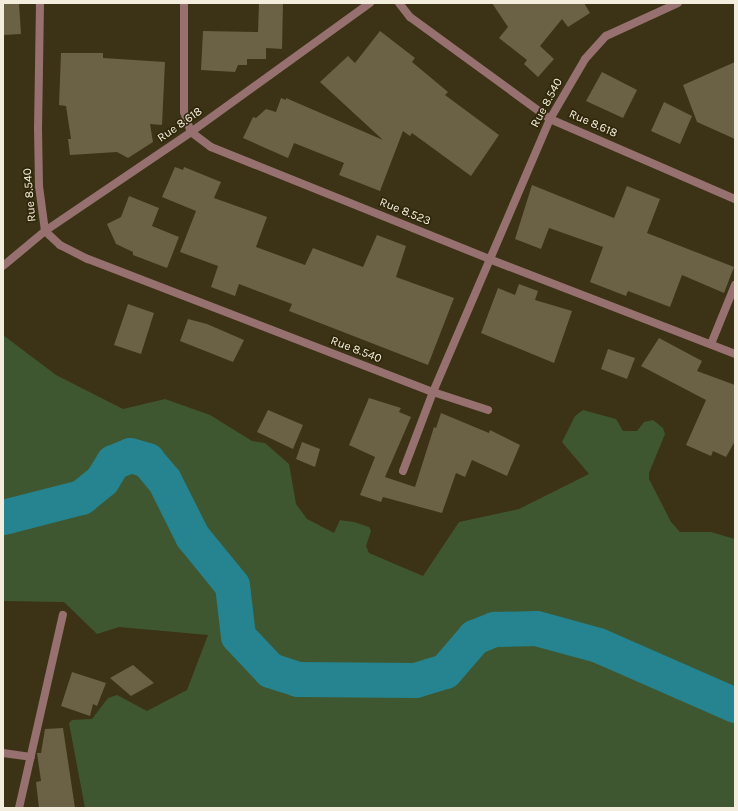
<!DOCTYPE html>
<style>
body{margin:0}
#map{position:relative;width:738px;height:811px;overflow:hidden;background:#3c3216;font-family:Karla,sans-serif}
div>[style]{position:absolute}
.green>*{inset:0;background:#3f5731}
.river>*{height:35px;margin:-17.5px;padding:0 17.5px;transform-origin:17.5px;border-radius:17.5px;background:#25848f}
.building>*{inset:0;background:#6b6144}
.street>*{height:8px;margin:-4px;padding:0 4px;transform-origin:4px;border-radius:4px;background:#97716f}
span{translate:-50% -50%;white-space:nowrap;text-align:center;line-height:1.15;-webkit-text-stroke:3.5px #31280c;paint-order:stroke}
.street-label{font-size:12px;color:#f2eddc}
.frame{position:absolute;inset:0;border:4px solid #f2eddc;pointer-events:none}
</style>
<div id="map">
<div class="green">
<i style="clip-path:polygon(3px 335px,56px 375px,123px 409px,165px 399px,210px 415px,252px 441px,265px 443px,289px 464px,296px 504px,307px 519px,334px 533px,340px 520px,354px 522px,369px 527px,371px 531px,366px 546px,369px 553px,423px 576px,459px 522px,519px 509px,589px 474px,562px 442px,575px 416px,583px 410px,616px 419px,623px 431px,637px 431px,644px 422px,653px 420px,663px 428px,665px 434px,649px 473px,649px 479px,671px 522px,680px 532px,711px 532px,735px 539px,735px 808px,85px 808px,69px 723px,72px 720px,92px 719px,108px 698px,117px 695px,147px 711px,187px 690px,208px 635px,119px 627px,97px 634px,64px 602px,3px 601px)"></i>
</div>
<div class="river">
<i style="left:3px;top:517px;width:81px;rotate:-14.4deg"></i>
<i style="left:81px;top:497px;width:27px;rotate:-39deg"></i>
<i style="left:102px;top:480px;width:21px;rotate:-59deg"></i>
<i style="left:113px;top:462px;width:18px;rotate:-22deg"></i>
<i style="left:130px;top:455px;width:18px;rotate:16deg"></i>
<i style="left:147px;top:460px;width:26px;rotate:50deg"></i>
<i style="left:164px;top:480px;width:63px;rotate:63.4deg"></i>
<i style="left:192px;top:536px;width:63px;rotate:50.8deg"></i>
<i style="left:232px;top:585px;width:51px;rotate:83.3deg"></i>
<i style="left:238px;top:636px;width:47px;rotate:46.7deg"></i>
<i style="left:270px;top:670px;width:28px;rotate:18deg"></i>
<i style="left:297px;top:679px;width:118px;rotate:0.5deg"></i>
<i style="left:415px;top:680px;width:31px;rotate:-17deg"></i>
<i style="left:445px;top:671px;width:45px;rotate:-49.5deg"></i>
<i style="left:474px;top:637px;width:22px;rotate:-22deg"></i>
<i style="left:494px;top:629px;width:42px;rotate:-1.4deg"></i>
<i style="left:536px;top:628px;width:64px;rotate:15.3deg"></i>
<i style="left:598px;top:645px;width:150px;rotate:23.7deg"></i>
</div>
<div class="building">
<i style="clip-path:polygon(3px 3px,19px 3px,21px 34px,3px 35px)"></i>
<i style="clip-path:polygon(259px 3px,283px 3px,282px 49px,266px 48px,266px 59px,247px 59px,247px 65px,238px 65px,235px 72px,201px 70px,203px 31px,258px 32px)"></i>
<i style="clip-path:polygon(492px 3px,584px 3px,590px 13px,568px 27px,562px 19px,540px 46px,554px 59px,538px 77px,524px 64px,527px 60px,499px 38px,508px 27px)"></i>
<i style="clip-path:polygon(380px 31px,415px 58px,412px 62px,448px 92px,445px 95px,499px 135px,471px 176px,412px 133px,410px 136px,403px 131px,380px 191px,339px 175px,344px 163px,294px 143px,288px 158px,243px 138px,253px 117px,256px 118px,266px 109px,276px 112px,281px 98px,286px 100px,286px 98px,383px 140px,320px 82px,348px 56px,355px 63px)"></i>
<i style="clip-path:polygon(61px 53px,103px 53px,103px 58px,165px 62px,162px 125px,150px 124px,153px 142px,128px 158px,117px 152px,70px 155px,68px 139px,71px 139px,66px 106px,59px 105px)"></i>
<i style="clip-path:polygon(735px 62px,735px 139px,697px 122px,683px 85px)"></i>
<i style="clip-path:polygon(602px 72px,637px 90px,623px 118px,586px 101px)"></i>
<i style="clip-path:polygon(664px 102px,692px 116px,680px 144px,651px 131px)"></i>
<i style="clip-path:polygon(175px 167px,183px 170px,184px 167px,221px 182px,214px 198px,267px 217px,256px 247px,305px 265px,313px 248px,363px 267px,377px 235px,406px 246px,396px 277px,454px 298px,428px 365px,289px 311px,292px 304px,239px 284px,235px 296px,211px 287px,218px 266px,180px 252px,196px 211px,162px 197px)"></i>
<i style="clip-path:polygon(532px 185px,614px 218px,627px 186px,660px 199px,647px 233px,734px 267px,724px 293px,682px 275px,670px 307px,628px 291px,626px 296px,590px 282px,603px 247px,549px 228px,541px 249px,515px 239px)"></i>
<i style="clip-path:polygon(129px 196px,159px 208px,152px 226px,179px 237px,167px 268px,133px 255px,133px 252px,116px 244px,107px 224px,121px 217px)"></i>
<i style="clip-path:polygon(519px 284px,538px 291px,535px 300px,572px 311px,554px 363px,481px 333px,498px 288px,515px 295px)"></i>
<i style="clip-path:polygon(128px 304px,154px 313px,141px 354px,114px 345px)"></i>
<i style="clip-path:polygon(188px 319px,207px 324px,244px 340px,233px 362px,180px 341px)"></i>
<i style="clip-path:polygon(659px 338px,702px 361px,697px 371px,735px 385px,735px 441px,726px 457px,713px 451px,711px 456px,686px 445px,706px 400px,641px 366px)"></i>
<i style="clip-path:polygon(608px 349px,635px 358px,627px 379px,601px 369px)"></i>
<i style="clip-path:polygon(369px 398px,401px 408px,399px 412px,411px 417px,385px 477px,415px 487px,434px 427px,436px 428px,441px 413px,489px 433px,490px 430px,520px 445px,507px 476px,472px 460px,465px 477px,456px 473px,442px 513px,383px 497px,381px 502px,360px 495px,375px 457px,349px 445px)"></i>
<i style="clip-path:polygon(268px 410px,303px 425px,293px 449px,257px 432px)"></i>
<i style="clip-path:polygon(302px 442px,320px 449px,315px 467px,296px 459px)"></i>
<i style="clip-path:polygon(133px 665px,154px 683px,131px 696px,110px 678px)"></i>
<i style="clip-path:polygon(72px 672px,106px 683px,97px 706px,93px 704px,90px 716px,61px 706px)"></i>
<i style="clip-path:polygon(63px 728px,75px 808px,39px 808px,36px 782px,41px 781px,37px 753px,41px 753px,45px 729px)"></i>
</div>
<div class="street">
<i style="left:40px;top:3px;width:125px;rotate:90.9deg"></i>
<i style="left:38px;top:128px;width:58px;rotate:89deg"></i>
<i style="left:39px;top:186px;width:45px;rotate:82.4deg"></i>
<i style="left:45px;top:231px;width:21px;rotate:43deg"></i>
<i style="left:60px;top:245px;width:31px;rotate:27deg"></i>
<i style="left:88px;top:259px;width:370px;rotate:21.1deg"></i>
<i style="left:433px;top:392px;width:297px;rotate:-66.8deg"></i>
<i style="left:550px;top:119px;width:69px;rotate:-59.7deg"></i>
<i style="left:585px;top:59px;width:31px;rotate:-48deg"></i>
<i style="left:606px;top:36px;width:79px;rotate:-24.6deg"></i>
<i style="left:184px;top:3px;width:109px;rotate:90deg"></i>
<i style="left:184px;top:112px;width:21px;rotate:71deg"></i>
<i style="left:191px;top:132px;width:25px;rotate:37deg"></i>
<i style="left:211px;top:147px;width:300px;rotate:21.9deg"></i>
<i style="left:489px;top:259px;width:264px;rotate:21.1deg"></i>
<i style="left:399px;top:3px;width:18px;rotate:52deg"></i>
<i style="left:410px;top:17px;width:173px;rotate:36.1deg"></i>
<i style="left:550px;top:119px;width:202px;rotate:23.4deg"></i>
<i style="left:3px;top:266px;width:55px;rotate:-39.8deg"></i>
<i style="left:45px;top:231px;width:176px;rotate:-34.1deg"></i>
<i style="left:191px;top:132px;width:221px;rotate:-35.8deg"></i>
<i style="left:711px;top:344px;width:64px;rotate:-67.9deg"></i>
<i style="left:403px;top:471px;width:85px;rotate:-69.2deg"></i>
<i style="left:433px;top:392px;width:58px;rotate:18.1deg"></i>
<i style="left:3px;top:753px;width:28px;rotate:8deg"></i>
<i style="left:19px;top:808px;width:198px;rotate:-77.2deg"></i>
</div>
<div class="street-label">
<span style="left:547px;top:103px;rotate:-62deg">Rue 8.540</span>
<span style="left:593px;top:124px;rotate:24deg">Rue 8.618</span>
<span style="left:180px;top:125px;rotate:-35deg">Rue 8.618</span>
<span style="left:30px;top:195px;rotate:-95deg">Rue 8.540</span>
<span style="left:405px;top:212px;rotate:22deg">Rue 8.523</span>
<span style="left:356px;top:350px;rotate:21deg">Rue 8.540</span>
</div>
<div class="frame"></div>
</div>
